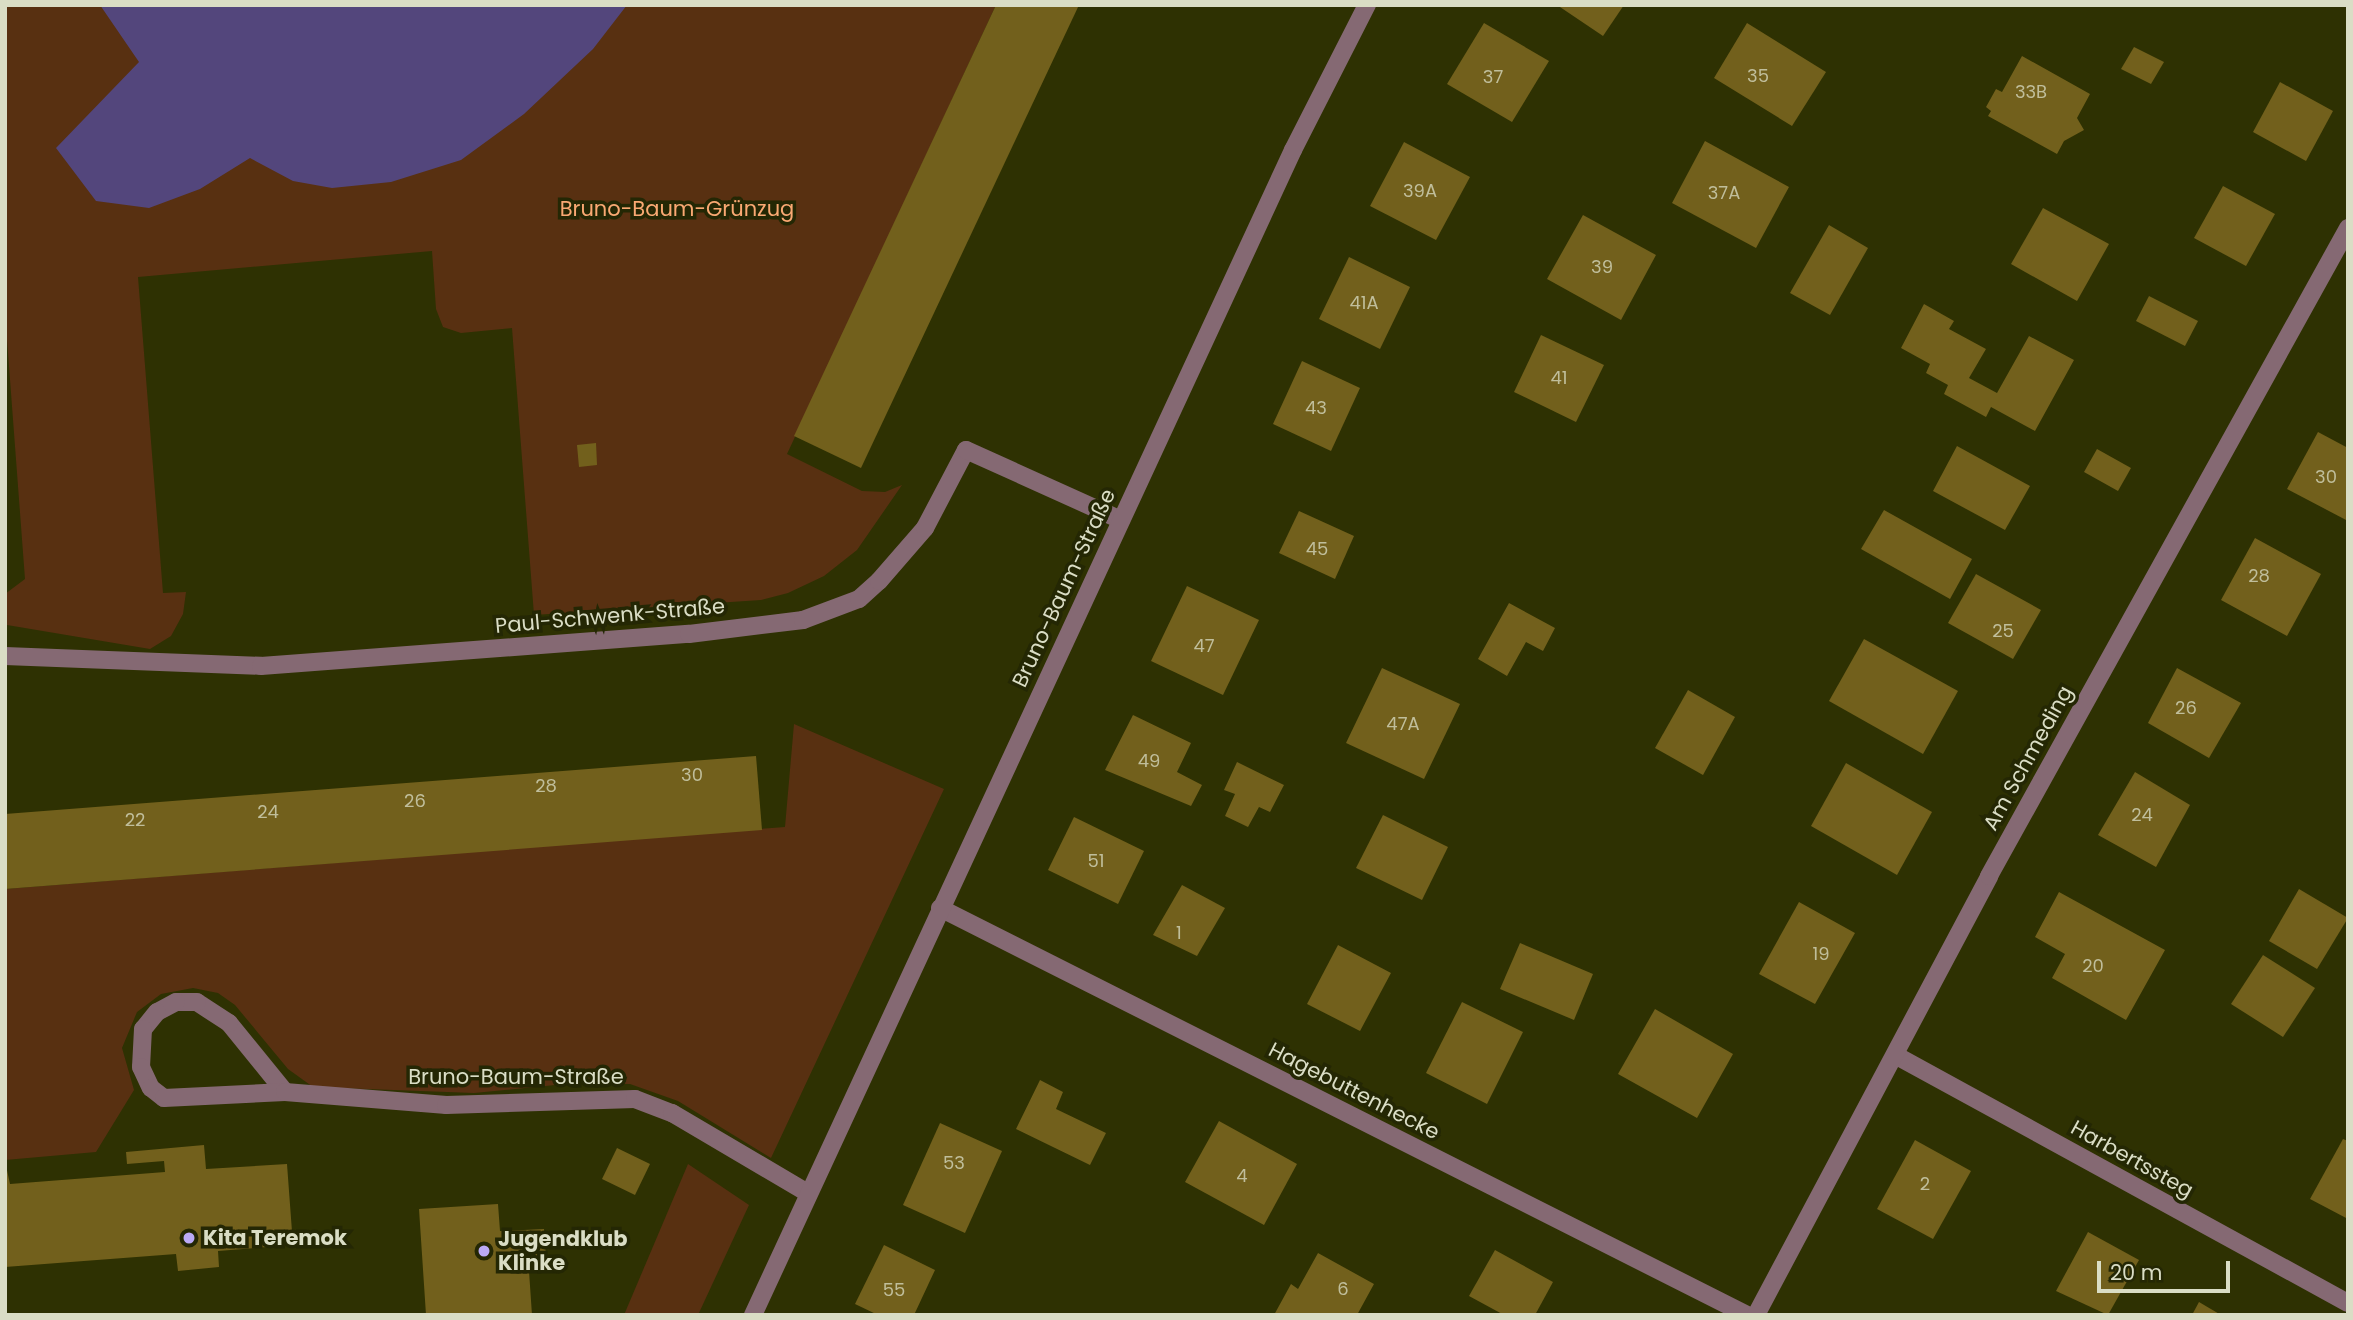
<!DOCTYPE html>
<meta charset="utf-8">
<style>
body{margin:0}
#map{position:relative;width:2353px;height:1320px;overflow:hidden;background:#2e3102;font-family:Poppins,sans-serif}
div>[style]{position:absolute}
.green>*{inset:0;background:#583011}
.water>*{inset:0;background:#53467c}
.building>*{inset:0;background:#72601c}
.minor>*{height:18px;margin:-9px;padding:0 9px;transform-origin:9px;border-radius:9px;background:#856973}
.dots>*{width:19px;height:19px;translate:-50% -50%;box-sizing:border-box;border:4px solid #242704;border-radius:50%}
span{translate:-50% -50%;white-space:nowrap;text-align:center;line-height:1.15;-webkit-text-stroke:7px #242704;paint-order:stroke}
.number-label{font-size:18px;color:#c0be9b}
.number-label span{-webkit-text-stroke-width:0}
.park-label{font-size:21px;color:#faa973}
.street-label{font-size:21px;color:#daddc5}
.poi-label{font-size:21px;color:#daddc5;font-weight:700}
.left{translate:0 -50%;text-align:left}
.frame{position:absolute;inset:0;border:7px solid #daddc5;pointer-events:none}
.scale{position:absolute;left:2097px;top:1261px;width:133px;height:32px;box-sizing:border-box;border:4px solid #daddc5;border-top:0;padding-left:9px;font-size:21px;line-height:24px;white-space:nowrap;color:#daddc5;-webkit-text-stroke:5px #242704;paint-order:stroke}
</style>
<div id="map">
<div class="green">
<i style="clip-path:polygon(5px 5px,996px 5px,787px 454px,862px 491px,885px 492px,902px 485px,857px 550px,824px 576px,788px 593px,761px 600px,534px 615px,512px 328px,461px 333px,443px 327px,436px 309px,432px 251px,138px 277px,163px 593px,186px 592px,183px 614px,171px 636px,150px 649px,7px 625px,5px 594px,25px 579px,5px 313px)"></i>
<i style="clip-path:polygon(794px 724px,944px 789px,771px 1158px,678px 1101px,630px 1084px,575px 1083px,474px 1093px,313px 1087px,288px 1069px,235px 1005px,218px 993px,193px 988px,161px 994px,137px 1012px,122px 1048px,134px 1090px,96px 1152px,5px 1160px,5px 889px,785px 827px)"></i>
<i style="clip-path:polygon(688px 1164px,749px 1205px,698px 1315px,624px 1315px)"></i>
</div>
<div class="water">
<i style="clip-path:polygon(100px 5px,627px 5px,593px 49px,524px 114px,461px 160px,391px 182px,332px 188px,293px 181px,250px 158px,200px 189px,149px 208px,96px 201px,56px 148px,139px 62px)"></i>
</div>
<div class="building">
<i style="clip-path:polygon(996px 5px,1079px 5px,861px 468px,794px 436px)"></i>
<i style="clip-path:polygon(1557px 5px,1624px 5px,1603px 36px)"></i>
<i style="clip-path:polygon(1484px 23px,1549px 61px,1512px 122px,1447px 84px)"></i>
<i style="clip-path:polygon(1747px 23px,1826px 72px,1792px 126px,1714px 78px)"></i>
<i style="clip-path:polygon(2134px 47px,2164px 62px,2151px 84px,2121px 69px)"></i>
<i style="clip-path:polygon(2022px 56px,2090px 94px,2077px 118px,2084px 130px,2064px 141px,2057px 154px,1988px 116px,1991px 111px,1986px 107px,1996px 89px,2002px 92px)"></i>
<i style="clip-path:polygon(2280px 82px,2333px 111px,2306px 161px,2253px 132px)"></i>
<i style="clip-path:polygon(1705px 141px,1789px 187px,1756px 248px,1672px 203px)"></i>
<i style="clip-path:polygon(1404px 142px,1470px 177px,1436px 240px,1370px 206px)"></i>
<i style="clip-path:polygon(2223px 186px,2275px 214px,2246px 266px,2194px 238px)"></i>
<i style="clip-path:polygon(2043px 208px,2109px 244px,2077px 301px,2011px 264px)"></i>
<i style="clip-path:polygon(1583px 215px,1656px 255px,1621px 320px,1547px 279px)"></i>
<i style="clip-path:polygon(1829px 225px,1868px 248px,1830px 315px,1790px 293px)"></i>
<i style="clip-path:polygon(1349px 257px,1410px 287px,1380px 349px,1319px 319px)"></i>
<i style="clip-path:polygon(2149px 296px,2198px 321px,2185px 346px,2136px 321px)"></i>
<i style="clip-path:polygon(1924px 304px,1954px 321px,1949px 329px,1986px 349px,1969px 378px,1997px 393px,2029px 336px,2074px 360px,2035px 431px,1991px 407px,1986px 417px,1944px 394px,1948px 385px,1926px 373px,1930px 364px,1901px 348px)"></i>
<i style="clip-path:polygon(1541px 335px,1604px 365px,1576px 422px,1514px 392px)"></i>
<i style="clip-path:polygon(1302px 361px,1360px 388px,1331px 451px,1273px 424px)"></i>
<i style="clip-path:polygon(2318px 432px,2348px 448px,2348px 521px,2287px 489px)"></i>
<i style="clip-path:polygon(596px 443px,597px 465px,579px 467px,577px 445px)"></i>
<i style="clip-path:polygon(1957px 446px,2030px 486px,2005px 530px,1933px 491px)"></i>
<i style="clip-path:polygon(2097px 449px,2131px 468px,2118px 491px,2084px 472px)"></i>
<i style="clip-path:polygon(1884px 510px,1972px 559px,1950px 599px,1861px 549px)"></i>
<i style="clip-path:polygon(1299px 511px,1354px 536px,1335px 579px,1279px 553px)"></i>
<i style="clip-path:polygon(2255px 538px,2321px 574px,2287px 636px,2221px 600px)"></i>
<i style="clip-path:polygon(1976px 574px,2041px 610px,2013px 659px,1948px 623px)"></i>
<i style="clip-path:polygon(1187px 586px,1259px 620px,1223px 695px,1151px 661px)"></i>
<i style="clip-path:polygon(1509px 603px,1555px 628px,1543px 651px,1526px 642px,1507px 676px,1478px 659px)"></i>
<i style="clip-path:polygon(1864px 639px,1958px 691px,1923px 754px,1829px 701px)"></i>
<i style="clip-path:polygon(1382px 668px,1460px 704px,1424px 779px,1346px 743px)"></i>
<i style="clip-path:polygon(2177px 668px,2241px 703px,2209px 758px,2148px 723px)"></i>
<i style="clip-path:polygon(1688px 690px,1735px 717px,1703px 775px,1655px 748px)"></i>
<i style="clip-path:polygon(1133px 715px,1191px 743px,1177px 772px,1202px 785px,1191px 806px,1105px 770px)"></i>
<i style="clip-path:polygon(756px 756px,762px 830px,5px 889px,5px 814px)"></i>
<i style="clip-path:polygon(1237px 762px,1284px 785px,1270px 812px,1259px 807px,1248px 827px,1225px 816px,1235px 794px,1224px 790px)"></i>
<i style="clip-path:polygon(1846px 763px,1932px 812px,1897px 875px,1811px 826px)"></i>
<i style="clip-path:polygon(2135px 772px,2190px 805px,2156px 867px,2098px 835px)"></i>
<i style="clip-path:polygon(1383px 815px,1448px 847px,1422px 900px,1356px 868px)"></i>
<i style="clip-path:polygon(1074px 817px,1144px 851px,1118px 904px,1048px 870px)"></i>
<i style="clip-path:polygon(1182px 885px,1225px 908px,1197px 956px,1153px 935px)"></i>
<i style="clip-path:polygon(2299px 889px,2348px 918px,2317px 969px,2269px 941px)"></i>
<i style="clip-path:polygon(2059px 892px,2165px 950px,2126px 1020px,2052px 978px,2065px 954px,2035px 937px)"></i>
<i style="clip-path:polygon(1799px 902px,1855px 933px,1815px 1004px,1759px 974px)"></i>
<i style="clip-path:polygon(1520px 943px,1593px 974px,1574px 1020px,1500px 989px)"></i>
<i style="clip-path:polygon(1338px 945px,1391px 973px,1360px 1031px,1307px 1004px)"></i>
<i style="clip-path:polygon(2263px 955px,2315px 988px,2283px 1037px,2231px 1004px)"></i>
<i style="clip-path:polygon(1462px 1002px,1523px 1032px,1487px 1104px,1426px 1073px)"></i>
<i style="clip-path:polygon(1655px 1009px,1733px 1054px,1697px 1118px,1618px 1074px)"></i>
<i style="clip-path:polygon(1040px 1080px,1063px 1092px,1056px 1109px,1106px 1133px,1090px 1165px,1016px 1129px)"></i>
<i style="clip-path:polygon(1219px 1121px,1297px 1164px,1264px 1225px,1185px 1182px)"></i>
<i style="clip-path:polygon(940px 1123px,1002px 1151px,965px 1233px,903px 1205px)"></i>
<i style="clip-path:polygon(2343px 1139px,2348px 1141px,2348px 1219px,2310px 1199px)"></i>
<i style="clip-path:polygon(1915px 1140px,1971px 1171px,1933px 1239px,1877px 1209px)"></i>
<i style="clip-path:polygon(204px 1145px,206px 1169px,287px 1164px,293px 1245px,218px 1251px,219px 1267px,178px 1271px,176px 1254px,5px 1267px,5px 1161px,10px 1184px,165px 1172px,164px 1161px,127px 1164px,126px 1152px)"></i>
<i style="clip-path:polygon(617px 1148px,650px 1164px,635px 1195px,602px 1179px)"></i>
<i style="clip-path:polygon(498px 1204px,500px 1231px,544px 1229px,547px 1270px,529px 1271px,532px 1315px,426px 1315px,419px 1209px)"></i>
<i style="clip-path:polygon(2088px 1232px,2139px 1260px,2108px 1315px,2056px 1291px)"></i>
<i style="clip-path:polygon(884px 1245px,935px 1270px,914px 1315px,878px 1315px,855px 1304px)"></i>
<i style="clip-path:polygon(1495px 1250px,1553px 1282px,1535px 1315px,1504px 1315px,1469px 1296px)"></i>
<i style="clip-path:polygon(1318px 1253px,1374px 1284px,1357px 1315px,1274px 1315px,1291px 1284px,1298px 1289px)"></i>
<i style="clip-path:polygon(2199px 1302px,2221px 1315px,2192px 1315px)"></i>
</div>
<div class="minor">
<i style="left:5px;top:656px;width:256px;rotate:2.2deg"></i>
<i style="left:261px;top:666px;width:429px;rotate:-4.3deg"></i>
<i style="left:689px;top:634px;width:115px;rotate:-7deg"></i>
<i style="left:803px;top:620px;width:60px;rotate:-20.6deg"></i>
<i style="left:859px;top:599px;width:27px;rotate:-42deg"></i>
<i style="left:879px;top:581px;width:70px;rotate:-49deg"></i>
<i style="left:925px;top:528px;width:88px;rotate:-62.3deg"></i>
<i style="left:966px;top:450px;width:170px;rotate:24.3deg"></i>
<i style="left:940px;top:908px;width:904px;rotate:26.76deg"></i>
<i style="left:1895px;top:1055px;width:516px;rotate:28.7deg"></i>
<i style="left:285px;top:1092px;width:89px;rotate:-129.1deg"></i>
<i style="left:229px;top:1023px;width:38px;rotate:-147deg"></i>
<i style="left:197px;top:1002px;width:21px;rotate:180deg"></i>
<i style="left:176px;top:1002px;width:21px;rotate:152deg"></i>
<i style="left:157px;top:1012px;width:22px;rotate:129deg"></i>
<i style="left:143px;top:1029px;width:38px;rotate:93deg"></i>
<i style="left:141px;top:1067px;width:23px;rotate:65deg"></i>
<i style="left:151px;top:1088px;width:16px;rotate:38deg"></i>
<i style="left:164px;top:1098px;width:121px;rotate:-2.8deg"></i>
<i style="left:285px;top:1092px;width:162px;rotate:4.6deg"></i>
<i style="left:446px;top:1105px;width:189px;rotate:-1.8deg"></i>
<i style="left:635px;top:1099px;width:40px;rotate:21deg"></i>
<i style="left:672px;top:1113px;width:158px;rotate:30.5deg"></i>
<i style="left:753px;top:1315px;width:1284px;rotate:-65.13deg"></i>
<i style="left:1293px;top:150px;width:163px;rotate:-63deg"></i>
<i style="left:1756px;top:1315px;width:497px;rotate:-62deg"></i>
<i style="left:1989px;top:876px;width:741px;rotate:-61.01deg"></i>
</div>
<div class="dots">
<i style="left:189px;top:1238px;background:#bbaaf6"></i>
<i style="left:484px;top:1251px;background:#bbaaf6"></i>
</div>
<div class="number-label">
<span style="left:1758px;top:76px">35</span>
<span style="left:1493px;top:77px">37</span>
<span style="left:2031px;top:92px">33B</span>
<span style="left:1420px;top:191px">39A</span>
<span style="left:1724px;top:193px">37A</span>
<span style="left:1602px;top:267px">39</span>
<span style="left:1364px;top:303px">41A</span>
<span style="left:1559px;top:378px">41</span>
<span style="left:1316px;top:408px">43</span>
<span style="left:2326px;top:477px">30</span>
<span style="left:1317px;top:549px">45</span>
<span style="left:2259px;top:576px">28</span>
<span style="left:2003px;top:631px">25</span>
<span style="left:1204px;top:646px">47</span>
<span style="left:2186px;top:708px">26</span>
<span style="left:1403px;top:724px">47A</span>
<span style="left:1149px;top:761px">49</span>
<span style="left:692px;top:775px">30</span>
<span style="left:546px;top:786px">28</span>
<span style="left:415px;top:801px">26</span>
<span style="left:268px;top:812px">24</span>
<span style="left:2142px;top:815px">24</span>
<span style="left:135px;top:820px">22</span>
<span style="left:1096px;top:861px">51</span>
<span style="left:1179px;top:933px">1</span>
<span style="left:1821px;top:954px">19</span>
<span style="left:2093px;top:966px">20</span>
<span style="left:954px;top:1163px">53</span>
<span style="left:1242px;top:1176px">4</span>
<span style="left:1925px;top:1184px">2</span>
<span style="left:1343px;top:1289px">6</span>
<span style="left:894px;top:1290px">55</span>
</div>
<div class="park-label">
<span style="left:677px;top:209px">Bruno-Baum-Grünzug</span>
</div>
<div class="street-label">
<span style="left:1064px;top:588px;rotate:-65deg">Bruno-Baum-Straße</span>
<span style="left:610px;top:616px;rotate:-5deg">Paul-Schwenk-Straße</span>
<span style="left:2028px;top:758px;rotate:-61deg">Am Schmeding</span>
<span style="left:516px;top:1077px">Bruno-Baum-Straße</span>
<span style="left:1354px;top:1091px;rotate:27deg">Hagebuttenhecke</span>
<span style="left:2132px;top:1159px;rotate:29deg">Harbertssteg</span>
</div>
<div class="poi-label">
<span class="left" style="left:203px;top:1238px">Kita Teremok</span>
<span class="left" style="left:498px;top:1251px">Jugendklub<br>Klinke</span>
</div>
<div class="frame"></div>
<div class="scale">20 m</div>
</div>
